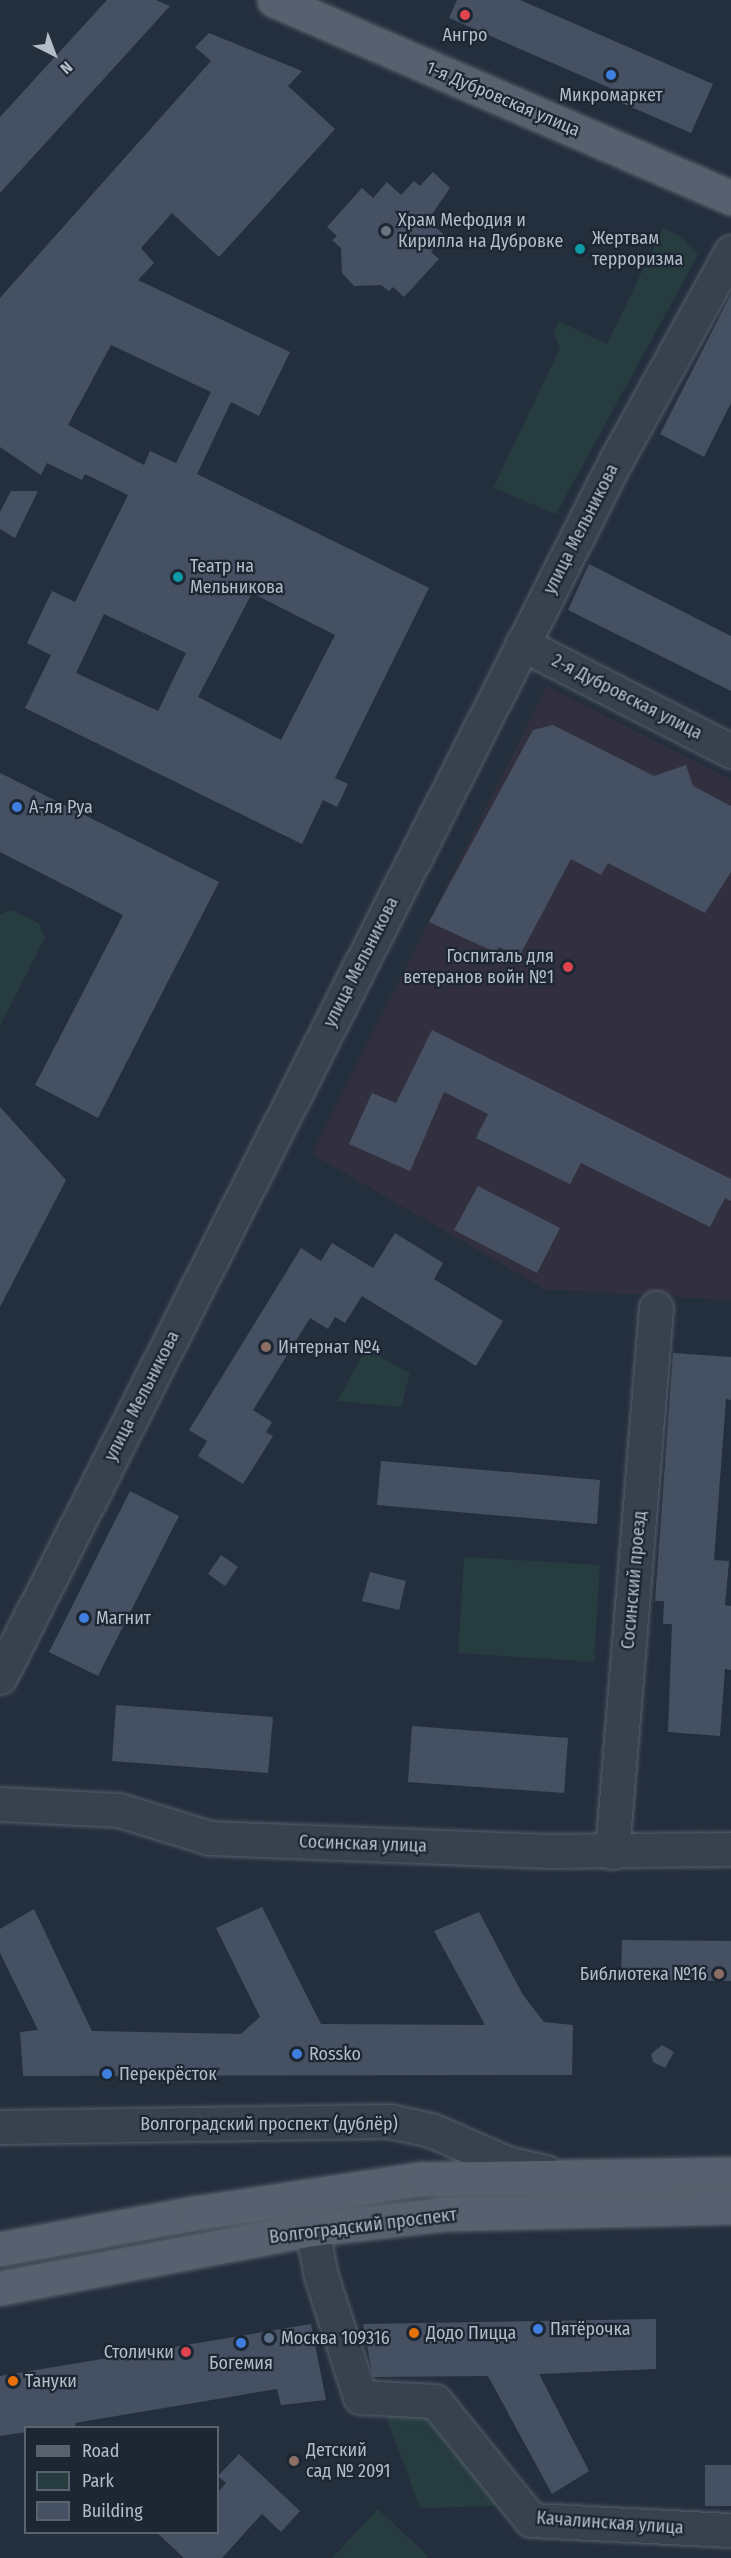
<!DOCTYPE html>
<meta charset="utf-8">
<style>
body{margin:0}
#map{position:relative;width:731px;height:2558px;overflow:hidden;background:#242f3e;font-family:"Fira Sans Condensed",sans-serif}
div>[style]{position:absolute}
.medical>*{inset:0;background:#32303f}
.green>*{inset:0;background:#263c3f}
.building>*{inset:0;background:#455162}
.roads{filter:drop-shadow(0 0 2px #565f6c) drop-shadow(0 0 2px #565f6c)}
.minor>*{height:33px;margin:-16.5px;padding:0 16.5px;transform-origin:16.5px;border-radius:16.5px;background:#38414e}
.major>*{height:33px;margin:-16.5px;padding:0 16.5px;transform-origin:16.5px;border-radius:16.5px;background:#56606e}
.dots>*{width:16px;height:16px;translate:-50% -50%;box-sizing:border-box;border:3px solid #1d2633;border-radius:50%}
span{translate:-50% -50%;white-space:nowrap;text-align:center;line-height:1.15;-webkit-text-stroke:4.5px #1d2633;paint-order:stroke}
.poi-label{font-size:18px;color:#b4bcc9}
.left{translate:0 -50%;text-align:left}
.right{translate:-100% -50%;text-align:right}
.street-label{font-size:18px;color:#b4bcc9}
.legend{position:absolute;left:24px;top:2426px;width:195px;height:108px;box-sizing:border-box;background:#1d2633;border:2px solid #59626f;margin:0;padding:8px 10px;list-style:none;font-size:18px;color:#b4bcc9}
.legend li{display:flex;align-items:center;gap:12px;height:30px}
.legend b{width:30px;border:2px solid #59626f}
.north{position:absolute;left:24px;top:24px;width:60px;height:60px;-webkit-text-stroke:4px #1d2633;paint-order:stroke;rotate:138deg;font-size:16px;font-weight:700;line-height:24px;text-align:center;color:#b4bcc9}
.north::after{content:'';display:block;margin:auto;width:21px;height:27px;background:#b4bcc9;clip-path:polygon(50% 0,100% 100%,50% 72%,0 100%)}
</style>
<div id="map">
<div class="medical">
<i style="clip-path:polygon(547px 686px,731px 780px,731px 1300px,545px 1289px,312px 1154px)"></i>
</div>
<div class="green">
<i style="clip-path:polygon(663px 228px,681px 237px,698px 255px,556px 514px,493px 488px,560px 348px,553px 331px,559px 321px,607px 344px)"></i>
<i style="clip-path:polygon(12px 910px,38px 923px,45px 938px,0 1026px,0 914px)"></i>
<i style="clip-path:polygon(366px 1349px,410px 1373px,401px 1407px,337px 1401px)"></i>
<i style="clip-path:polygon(464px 1557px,600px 1565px,594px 1662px,458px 1653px)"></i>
<i style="clip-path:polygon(433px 2413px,506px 2506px,420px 2508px,386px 2416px)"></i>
<i style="clip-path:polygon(378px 2509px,428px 2556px,426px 2558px,332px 2558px)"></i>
</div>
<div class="building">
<i style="clip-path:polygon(107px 0,156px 0,170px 6px,0 193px,0 117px)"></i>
<i style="clip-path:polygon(457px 0,520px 0,713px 84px,691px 133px,606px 96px,610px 88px,449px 18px)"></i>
<i style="clip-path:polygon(evenodd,209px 33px,302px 71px,288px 86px,335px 129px,219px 257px,172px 213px,141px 248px,154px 263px,138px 280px,290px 352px,259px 416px,231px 402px,197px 474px,429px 588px,335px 778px,348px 784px,337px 807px,323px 800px,302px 844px,25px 708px,51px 655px,27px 643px,52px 591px,75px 602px,128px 495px,85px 474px,82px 480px,47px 463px,41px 475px,0 447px,0 298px,211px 61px,195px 47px,209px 33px,111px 345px,211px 392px,176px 463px,150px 451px,144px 465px,68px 425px,111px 345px,209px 33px,252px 593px,335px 635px,281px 740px,198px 697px,252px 593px,209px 33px,104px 614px,186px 653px,158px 711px,76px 673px,104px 614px)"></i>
<i style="clip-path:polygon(433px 172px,450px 188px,428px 220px,445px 236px,431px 252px,439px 259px,404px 297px,393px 287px,389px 291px,381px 285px,354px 286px,342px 273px,341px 248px,332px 240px,337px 236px,327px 227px,362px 188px,373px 198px,387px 182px,401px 195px,414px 181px,420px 186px)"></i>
<i style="clip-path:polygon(731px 294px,731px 403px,704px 457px,660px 434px)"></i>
<i style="clip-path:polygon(11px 491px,38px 491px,15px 538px,0 529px,0 512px)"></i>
<i style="clip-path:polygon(589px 564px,731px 636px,731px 691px,568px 610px)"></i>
<i style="clip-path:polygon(553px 725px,654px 776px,686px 765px,693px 786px,731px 806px,731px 872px,705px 913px,608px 863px,601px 875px,571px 859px,519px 957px,499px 947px,497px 953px,429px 922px,533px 730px)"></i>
<i style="clip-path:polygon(0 773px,219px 882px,98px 1118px,35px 1085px,123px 915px,0 852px)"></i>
<i style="clip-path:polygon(432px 1030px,731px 1179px,731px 1201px,725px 1198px,710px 1227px,581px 1163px,570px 1184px,476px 1138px,488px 1114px,444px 1092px,410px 1171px,349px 1144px,372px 1093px,396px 1103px)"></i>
<i style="clip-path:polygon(0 1107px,66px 1180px,0 1307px)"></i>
<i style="clip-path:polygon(478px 1186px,560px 1228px,537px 1273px,454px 1230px)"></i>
<i style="clip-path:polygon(395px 1233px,443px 1263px,434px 1279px,503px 1321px,476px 1366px,362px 1296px,345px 1323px,335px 1317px,328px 1329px,310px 1318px,253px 1410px,272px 1422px,266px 1432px,273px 1436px,243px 1484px,198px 1456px,207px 1441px,189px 1430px,301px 1248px,321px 1261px,332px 1243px,373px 1268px)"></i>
<i style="clip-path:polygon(673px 1353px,731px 1357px,731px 1400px,726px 1399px,714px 1560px,729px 1561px,725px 1605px,731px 1606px,731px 1670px,725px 1669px,720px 1736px,668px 1732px,672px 1624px,663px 1624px,664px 1601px,655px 1601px)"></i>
<i style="clip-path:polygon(381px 1461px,600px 1480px,597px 1524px,377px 1505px)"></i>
<i style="clip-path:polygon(130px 1491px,179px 1516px,98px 1676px,49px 1652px)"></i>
<i style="clip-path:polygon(221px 1555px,238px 1567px,225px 1586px,208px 1574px)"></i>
<i style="clip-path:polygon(370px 1572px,406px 1581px,399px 1610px,362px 1601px)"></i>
<i style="clip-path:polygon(116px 1705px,273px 1717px,268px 1773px,112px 1761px)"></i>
<i style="clip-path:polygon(412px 1726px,568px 1738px,564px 1793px,408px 1782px)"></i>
<i style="clip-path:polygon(262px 1907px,321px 2024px,485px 2025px,434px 1931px,479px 1912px,523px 1995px,544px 2022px,573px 2025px,572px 2075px,23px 2076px,20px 2032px,38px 2030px,0 1953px,0 1929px,34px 1909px,92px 2031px,241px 2034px,260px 2017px,216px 1928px)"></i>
<i style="clip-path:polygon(622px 1940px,731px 1941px,731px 1981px,621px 1980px)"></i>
<i style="clip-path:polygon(662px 2045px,674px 2052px,665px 2068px,653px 2062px,651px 2054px)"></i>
<i style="clip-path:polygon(656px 2319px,656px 2369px,539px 2374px,589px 2471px,552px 2494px,488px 2376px,373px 2377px,363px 2324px)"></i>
<i style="clip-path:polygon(311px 2324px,326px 2400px,281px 2405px,277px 2389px,75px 2423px,76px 2427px,26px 2427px,26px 2432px,0 2436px,0 2376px)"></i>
<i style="clip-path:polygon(239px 2454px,300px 2511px,281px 2532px,262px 2514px,222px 2558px,184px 2558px,156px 2532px,218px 2532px,218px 2492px,226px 2483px,218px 2476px)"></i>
<i style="clip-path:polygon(705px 2465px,731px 2465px,731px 2506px,705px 2506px)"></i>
</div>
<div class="roads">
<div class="minor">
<i style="left:522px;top:644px;width:235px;rotate:27.1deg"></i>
<i style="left:0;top:1677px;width:1362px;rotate:-63.15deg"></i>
<i style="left:615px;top:462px;width:240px;rotate:-61.1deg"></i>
<i style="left:0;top:1804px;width:119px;rotate:2.9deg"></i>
<i style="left:119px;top:1810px;width:95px;rotate:17.1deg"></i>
<i style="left:210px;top:1838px;width:339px;rotate:2.2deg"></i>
<i style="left:549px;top:1851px;width:182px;rotate:-0.6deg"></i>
<i style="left:612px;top:1852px;width:546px;rotate:-85.38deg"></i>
<i style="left:0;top:2127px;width:389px;rotate:-0.9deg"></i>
<i style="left:389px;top:2121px;width:43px;rotate:12.1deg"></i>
<i style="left:431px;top:2130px;width:83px;rotate:23.5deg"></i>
<i style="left:507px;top:2163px;width:40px;rotate:13deg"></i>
<i style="left:312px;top:2229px;width:48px;rotate:79.2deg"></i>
<i style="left:321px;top:2276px;width:127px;rotate:72.1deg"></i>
<i style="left:360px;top:2397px;width:75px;rotate:3.1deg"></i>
<i style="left:435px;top:2401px;width:153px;rotate:51.1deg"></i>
<i style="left:531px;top:2520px;width:200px;rotate:2.9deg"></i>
</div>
<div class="major">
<i style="left:274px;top:0;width:498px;rotate:23.4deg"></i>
<i style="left:0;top:2249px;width:198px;rotate:-10.5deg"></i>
<i style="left:195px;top:2213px;width:229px;rotate:-8.6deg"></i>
<i style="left:421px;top:2179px;width:310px;rotate:-0.9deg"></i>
<i style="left:0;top:2288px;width:318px;rotate:-10.7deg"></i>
<i style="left:312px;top:2229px;width:132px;rotate:-6.5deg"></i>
<i style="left:443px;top:2214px;width:288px;rotate:-1.4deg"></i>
</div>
</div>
<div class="dots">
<i style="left:465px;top:15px;background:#e0444e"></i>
<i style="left:611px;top:75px;background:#3f7fe0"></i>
<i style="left:386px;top:231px;background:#6b7280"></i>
<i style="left:580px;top:249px;background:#0f9aa8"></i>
<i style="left:178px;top:577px;background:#0f9aa8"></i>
<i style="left:17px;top:807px;background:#3f7fe0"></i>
<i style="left:568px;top:967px;background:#e0444e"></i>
<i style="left:266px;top:1347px;background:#8d6e63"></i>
<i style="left:84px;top:1618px;background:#3f7fe0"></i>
<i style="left:719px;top:1974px;background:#8d6e63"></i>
<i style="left:297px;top:2054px;background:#3f7fe0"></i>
<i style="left:107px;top:2074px;background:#3f7fe0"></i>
<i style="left:538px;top:2329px;background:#3f7fe0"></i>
<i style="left:414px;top:2333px;background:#e8710a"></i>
<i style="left:269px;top:2338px;background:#5c6f8a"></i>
<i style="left:241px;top:2343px;background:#3f7fe0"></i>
<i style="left:186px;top:2352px;background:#e0444e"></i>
<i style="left:13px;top:2381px;background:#e8710a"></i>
<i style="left:294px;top:2461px;background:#8d6e63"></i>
</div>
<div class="poi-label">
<span style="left:465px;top:35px">Ангро</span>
<span style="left:611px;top:95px">Микромаркет</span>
<span class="left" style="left:398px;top:231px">Храм Мефодия и<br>Кирилла на Дубровке</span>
<span class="left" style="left:592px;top:249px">Жертвам<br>терроризма</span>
<span class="left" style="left:190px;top:577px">Театр на<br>Мельникова</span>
<span class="left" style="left:29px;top:807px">А-ля Руа</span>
<span class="right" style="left:554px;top:967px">Госпиталь для<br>ветеранов войн №1</span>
<span class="left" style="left:278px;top:1347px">Интернат №4</span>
<span class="left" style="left:96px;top:1618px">Магнит</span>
<span class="right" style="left:707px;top:1974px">Библиотека №16</span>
<span class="left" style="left:309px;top:2054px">Rossko</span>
<span class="left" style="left:119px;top:2074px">Перекрёсток</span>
<span class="left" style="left:550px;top:2329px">Пятёрочка</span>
<span class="left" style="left:426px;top:2333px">Додо Пицца</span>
<span class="left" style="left:281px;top:2338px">Москва 109316</span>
<span class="right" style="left:174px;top:2352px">Столички</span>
<span style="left:241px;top:2363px">Богемия</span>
<span class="left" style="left:25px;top:2381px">Тануки</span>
<span class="left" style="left:306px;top:2461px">Детский<br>сад № 2091</span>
</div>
<div class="street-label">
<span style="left:503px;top:99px;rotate:23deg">1-я Дубровская улица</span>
<span style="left:581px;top:529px;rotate:-63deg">улица Мельникова</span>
<span style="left:627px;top:697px;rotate:27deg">2-я Дубровская улица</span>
<span style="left:361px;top:962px;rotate:-63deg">улица Мельникова</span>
<span style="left:142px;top:1396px;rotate:-63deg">улица Мельникова</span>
<span style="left:634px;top:1580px;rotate:-85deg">Сосинский проезд</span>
<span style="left:363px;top:1844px;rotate:2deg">Сосинская улица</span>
<span style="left:269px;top:2124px">Волгоградский проспект (дублёр)</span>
<span style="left:363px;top:2226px;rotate:-7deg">Волгоградский проспект</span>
<span style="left:610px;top:2523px;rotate:4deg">Качалинская улица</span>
</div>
<ul class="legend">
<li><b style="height:8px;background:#56606e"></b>Road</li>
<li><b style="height:16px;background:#263c3f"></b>Park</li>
<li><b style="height:16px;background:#455162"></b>Building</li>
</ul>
<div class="north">N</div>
</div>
